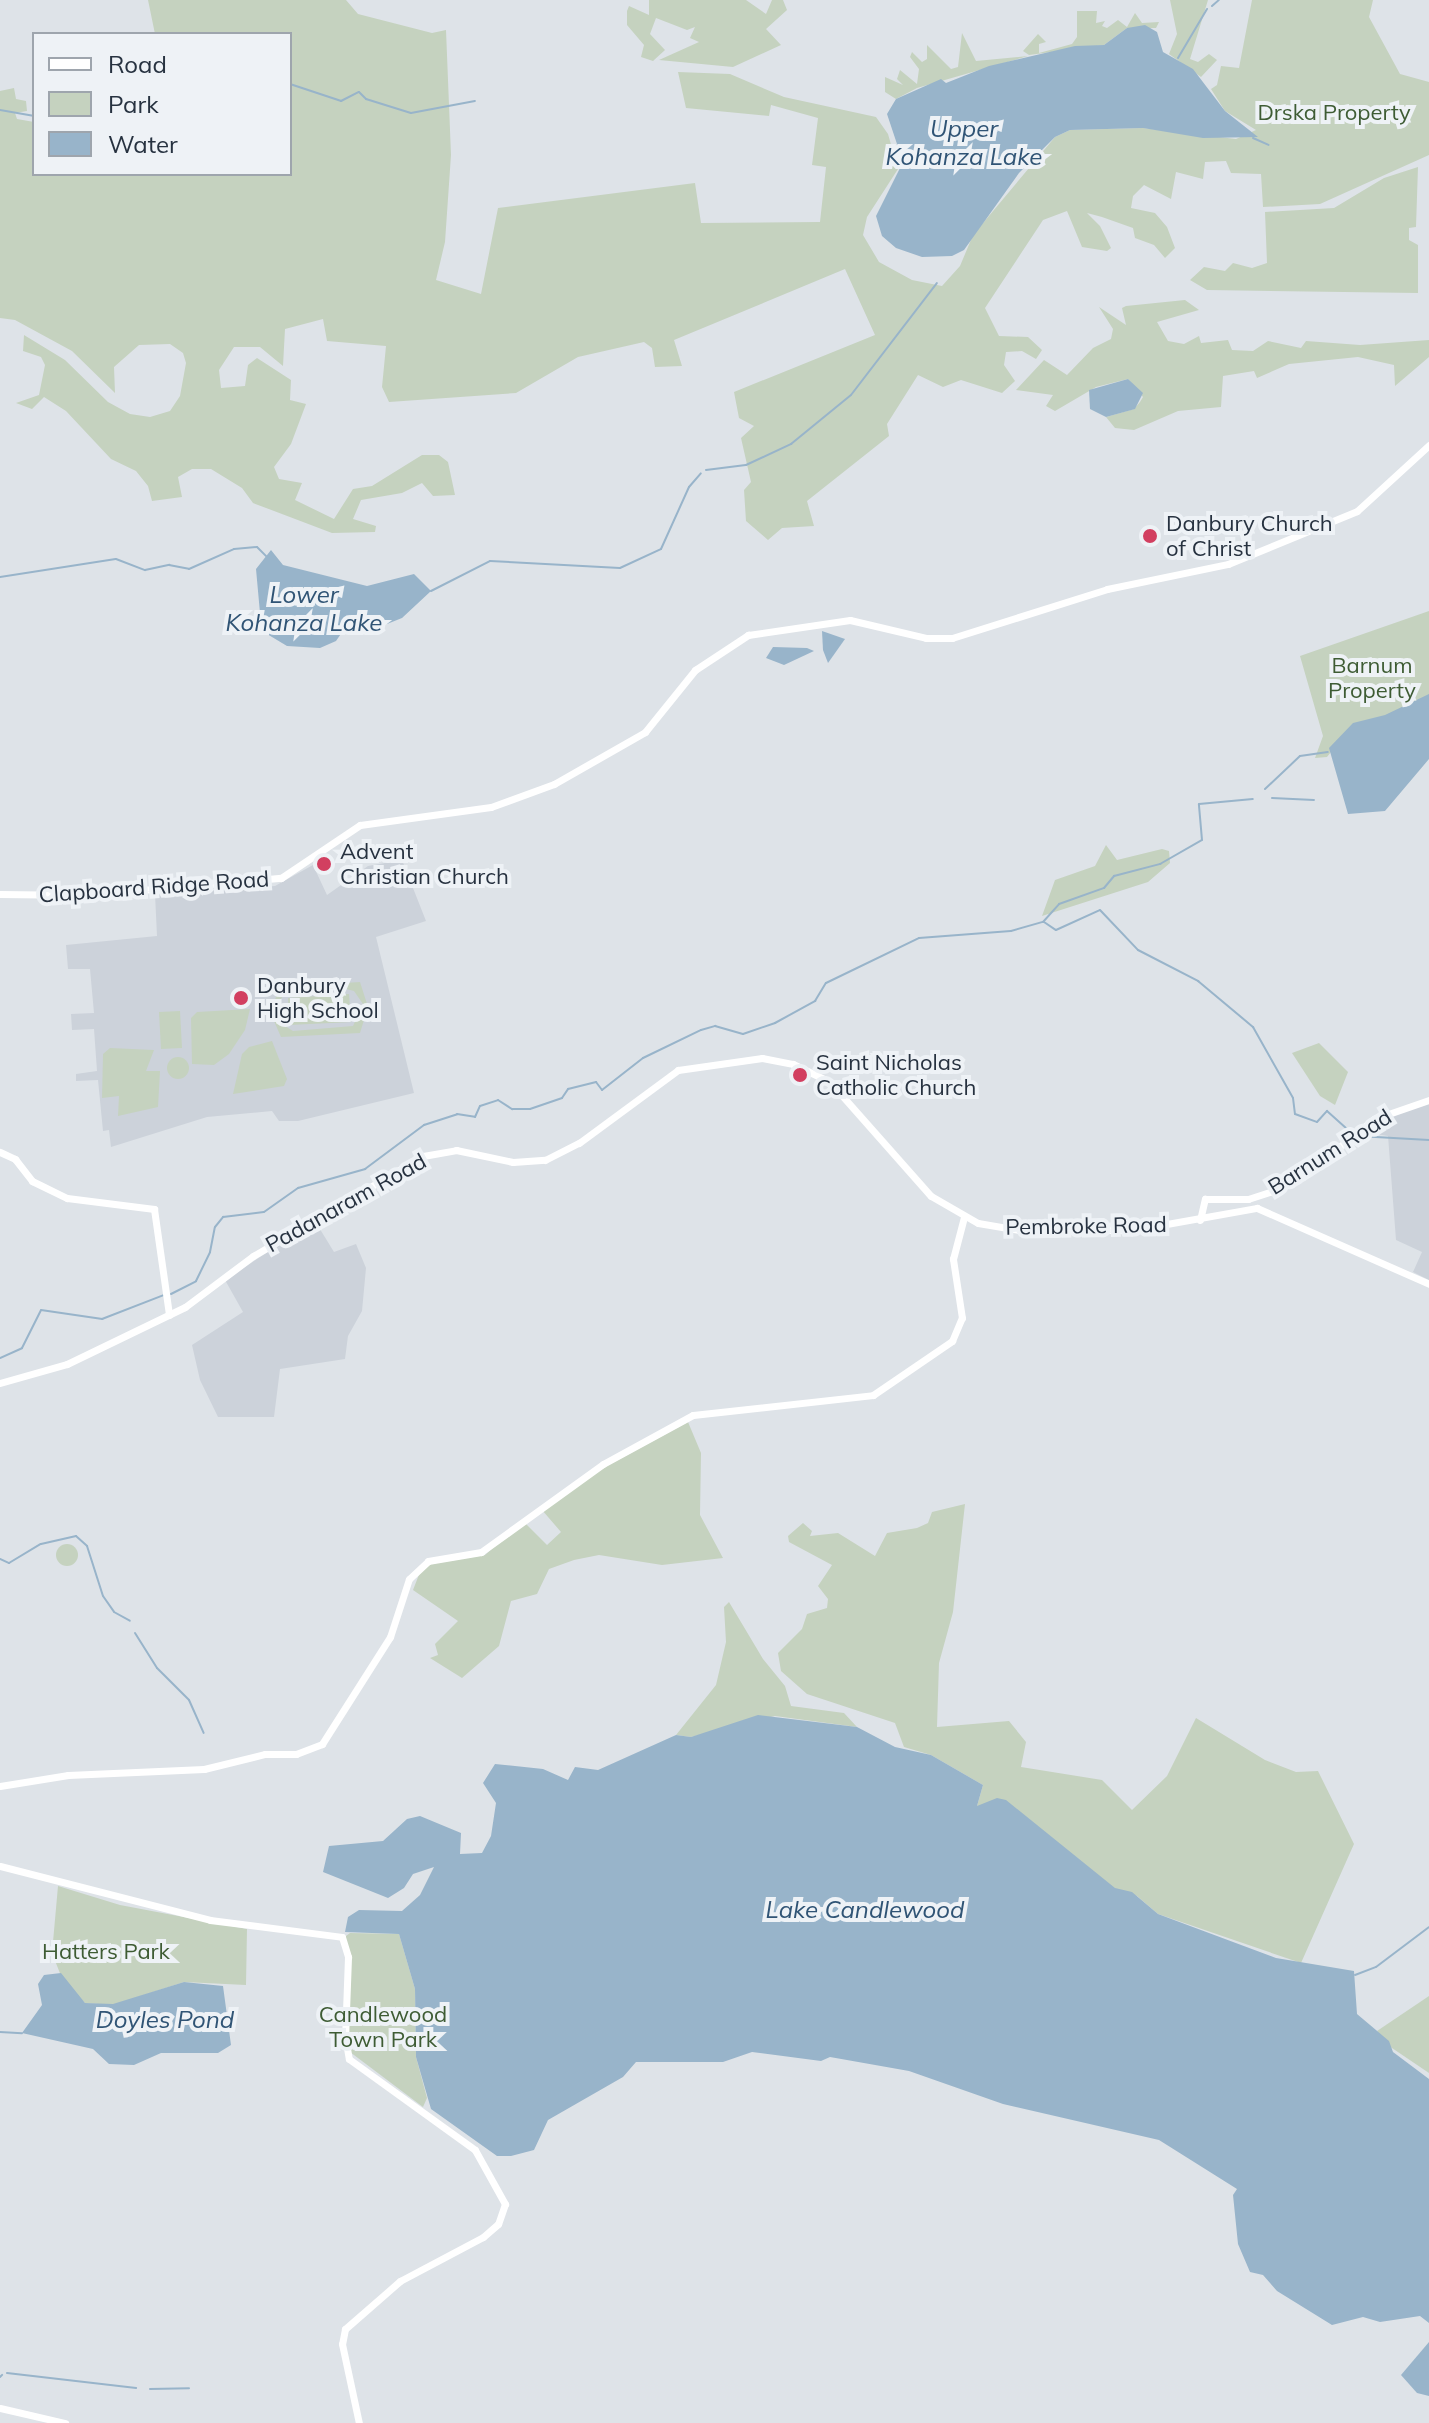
<!DOCTYPE html>
<style>
body{margin:0}
#map{position:relative;width:1429px;height:2423px;overflow:hidden;background:#dee3e8;font-family:Mulish,sans-serif}
div>[style]{position:absolute}
.built>*{inset:0;background:#ccd2da}
.green>*{inset:0;background:#c5d2bf}
.round{border-radius:50%}
.water>*{inset:0;background:#98b4ca}
.stream>*{height:2px;margin:-1px;padding:0 1px;transform-origin:1px;border-radius:1px;background:#98b4ca}
.secondary>*{height:7px;margin:-3.5px;padding:0 3.5px;transform-origin:3.5px;border-radius:3.5px;background:#fff}
.dots>*{width:22px;height:22px;translate:-50% -50%;box-sizing:border-box;border:4px solid #eef2f6;border-radius:50%}
span{translate:-50% -50%;white-space:nowrap;text-align:center;line-height:1.15;-webkit-text-stroke:8px #eef2f6;paint-order:stroke}
.park-label{font-size:22px;color:#3e5c34}
.poi-label{font-size:22px;color:#273240}
.left{translate:0 -50%;text-align:left}
.street-label{font-size:22px;color:#273240}
.water-label{font-size:24px;color:#305475;font-style:italic}
.legend{position:absolute;left:32px;top:32px;width:260px;height:144px;box-sizing:border-box;background:#eef2f6;border:2px solid #9ea5ad;margin:0;padding:10px 14px;list-style:none;font-size:24px;color:#273240}
.legend li{display:flex;align-items:center;gap:16px;height:40px}
.legend b{width:40px;border:2px solid #9ea5ad}
</style>
<div id="map">
<div class="built">
<i style="clip-path:polygon(402px 860px,426px 921px,376px 937px,414px 1093px,298px 1121px,279px 1121px,272px 1111px,207px 1117px,111px 1147px,109px 1130px,103px 1131px,98px 1080px,76px 1081px,76px 1074px,97px 1071px,94px 1029px,72px 1030px,71px 1014px,94px 1013px,90px 969px,68px 969px,66px 945px,157px 936px,155px 894px,275px 886px,313px 865px,327px 895px,368px 866px)"></i>
<i style="clip-path:polygon(1429px 1103px,1429px 1280px,1413px 1272px,1422px 1252px,1396px 1240px,1388px 1136px,1364px 1132px,1381px 1119px)"></i>
<i style="clip-path:polygon(315px 1221px,334px 1252px,356px 1244px,366px 1268px,362px 1311px,348px 1336px,345px 1359px,280px 1369px,274px 1417px,218px 1417px,200px 1380px,192px 1345px,243px 1312px,225px 1280px)"></i>
</div>
<div class="green">
<i style="clip-path:polygon(148px 0,346px 0,358px 14px,432px 33px,446px 30px,451px 155px,445px 242px,436px 280px,481px 294px,498px 208px,695px 183px,701px 223px,820px 222px,826px 167px,812px 165px,818px 118px,771px 105px,769px 116px,686px 108px,678px 72px,730px 74px,784px 97px,876px 117px,888px 134px,898px 169px,867px 217px,863px 235px,879px 262px,912px 280px,942px 286px,960px 266px,973px 235px,1055px 137px,1070px 130px,1143px 128px,1236px 139px,1256px 130px,1225px 111px,1211px 89px,1217px 85px,1221px 66px,1239px 68px,1252px 0,1373px 0,1369px 17px,1400px 74px,1429px 82px,1429px 155px,1320px 204px,1263px 207px,1261px 174px,1231px 173px,1226px 161px,1205px 162px,1203px 179px,1176px 172px,1171px 199px,1144px 185px,1133px 196px,1131px 208px,1155px 213px,1167px 227px,1175px 248px,1165px 258px,1154px 245px,1135px 238px,1133px 228px,1102px 217px,1087px 213px,1100px 226px,1111px 248px,1107px 251px,1082px 247px,1067px 211px,1043px 220px,985px 308px,999px 336px,1028px 337px,1042px 350px,1036px 359px,1022px 351px,1006px 352px,1004px 365px,1015px 381px,1002px 393px,961px 380px,943px 387px,918px 375px,887px 424px,889px 436px,807px 501px,814px 526px,782px 528px,768px 540px,746px 521px,744px 490px,751px 482px,741px 438px,754px 426px,739px 418px,734px 392px,875px 335px,845px 269px,674px 340px,682px 366px,655px 367px,652px 348px,644px 342px,578px 357px,516px 393px,389px 402px,382px 387px,386px 346px,327px 341px,323px 319px,285px 329px,283px 366px,260px 347px,234px 347px,219px 370px,221px 388px,245px 386px,248px 365px,257px 358px,291px 380px,290px 400px,306px 404px,291px 444px,274px 467px,279px 479px,302px 483px,295px 500px,334px 519px,353px 489px,372px 486px,422px 455px,439px 455px,448px 462px,455px 495px,433px 496px,422px 483px,402px 493px,361px 500px,353px 519px,376px 526px,375px 532px,332px 533px,253px 503px,242px 488px,211px 469px,192px 469px,178px 477px,182px 497px,152px 501px,148px 486px,136px 471px,111px 459px,66px 411px,44px 397px,32px 409px,16px 403px,39px 395px,45px 365px,41px 357px,23px 351px,24px 335px,65px 360px,108px 402px,130px 414px,150px 417px,170px 411px,180px 396px,186px 363px,183px 353px,170px 344px,139px 345px,114px 367px,115px 393px,72px 351px,15px 320px,0 318px,0 91px,14px 88px,16px 99px,26px 101px,27px 111px,15px 113px,17px 119px,34px 122px,34px 174px,290px 174px,290px 34px,155px 34px)"></i>
<i style="clip-path:polygon(649px 0,746px 0,766px 14px,772px 0,783px 0,787px 10px,766px 29px,781px 45px,733px 67px,659px 60px,699px 42px,690px 38px,695px 27px,687px 30px,656px 18px,650px 34px,665px 50px,653px 61px,641px 57px,644px 45px,627px 25px,627px 11px,629px 6px,649px 15px)"></i>
<i style="clip-path:polygon(1170px 0,1208px 0,1190px 59px,1198px 62px,1209px 54px,1217px 60px,1201px 77px,1169px 54px,1177px 34px)"></i>
<i style="clip-path:polygon(1077px 11px,1097px 11px,1096px 23px,1105px 21px,1102px 26px,1107px 28px,1118px 20px,1127px 27px,1135px 13px,1142px 23px,1159px 22px,1156px 28px,1127px 28px,1104px 45px,1029px 55px,1023px 51px,1038px 34px,1046px 42px,1039px 44px,1039px 53px,1072px 44px,1077px 37px)"></i>
<i style="clip-path:polygon(962px 33px,976px 61px,1028px 56px,917px 88px,896px 99px,885px 92px,885px 77px,903px 85px,897px 79px,900px 70px,917px 84px,919px 69px,910px 57px,912px 52px,922px 62px,927px 59px,927px 45px,951px 69px,958px 67px)"></i>
<i style="clip-path:polygon(1418px 167px,1416px 227px,1409px 228px,1409px 240px,1418px 245px,1418px 293px,1207px 290px,1190px 280px,1204px 267px,1225px 271px,1233px 263px,1252px 268px,1267px 263px,1265px 212px,1334px 208px,1384px 178px)"></i>
<i style="clip-path:polygon(1185px 300px,1199px 310px,1157px 322px,1168px 341px,1184px 344px,1199px 336px,1201px 343px,1228px 340px,1232px 350px,1253px 351px,1268px 341px,1301px 348px,1306px 341px,1360px 345px,1429px 340px,1429px 357px,1395px 386px,1394px 365px,1358px 357px,1289px 364px,1257px 378px,1254px 371px,1223px 376px,1221px 407px,1178px 411px,1134px 430px,1115px 428px,1106px 417px,1134px 409px,1140px 402px,1143px 397px,1128px 379px,1096px 387px,1055px 411px,1046px 406px,1053px 395px,1016px 390px,1044px 360px,1067px 375px,1093px 348px,1111px 339px,1113px 329px,1099px 307px,1126px 325px,1122px 308px,1126px 306px)"></i>
<i style="clip-path:polygon(1429px 611px,1429px 699px,1345px 734px,1327px 757px,1315px 758px,1323px 736px,1300px 656px)"></i>
<i style="clip-path:polygon(1106px 845px,1117px 860px,1162px 849px,1169px 851px,1170px 863px,1148px 882px,1042px 916px,1055px 880px,1095px 866px)"></i>
<i style="clip-path:polygon(evenodd,360px 982px,368px 1007px,360px 1033px,281px 1037px,270px 1012px,280px 987px,360px 982px,342px 988px,354px 991px,363px 1004px,353px 1026px,293px 1031px,277px 1021px,276px 1006px,285px 993px,342px 988px)"></i>
<i style="clip-path:polygon(349px 994px,351px 1022px,289px 1025px,288px 998px)"></i>
<i style="clip-path:polygon(250px 1009px,245px 1030px,229px 1054px,214px 1065px,192px 1064px,191px 1018px,197px 1012px)"></i>
<i style="clip-path:polygon(180px 1011px,182px 1048px,161px 1049px,159px 1012px)"></i>
<i style="clip-path:polygon(272px 1041px,287px 1079px,284px 1086px,233px 1094px,242px 1054px,249px 1047px)"></i>
<i style="clip-path:polygon(1319px 1043px,1348px 1072px,1335px 1105px,1320px 1096px,1292px 1053px)"></i>
<i style="clip-path:polygon(110px 1048px,154px 1050px,146px 1071px,160px 1071px,158px 1107px,118px 1116px,119px 1096px,102px 1098px,103px 1054px)"></i>
<i class="round" style="left:167px;top:1057px;width:22px;height:22px"></i>
<i style="clip-path:polygon(688px 1422px,701px 1453px,700px 1515px,723px 1558px,662px 1565px,599px 1555px,574px 1560px,549px 1569px,537px 1594px,511px 1601px,499px 1646px,462px 1678px,430px 1658px,438px 1655px,435px 1644px,458px 1621px,413px 1590px,420px 1572px,431px 1564px,485px 1555px,523px 1521px,547px 1545px,561px 1532px,542px 1510px,605px 1467px)"></i>
<i style="clip-path:polygon(965px 1504px,953px 1612px,939px 1663px,937px 1727px,1009px 1721px,1026px 1742px,1021px 1767px,1102px 1780px,1132px 1810px,1167px 1776px,1196px 1718px,1265px 1760px,1296px 1772px,1318px 1771px,1354px 1844px,1301px 1963px,1158px 1914px,1137px 1896px,1115px 1889px,1015px 1808px,977px 1806px,983px 1785px,931px 1755px,904px 1747px,895px 1723px,807px 1694px,781px 1671px,778px 1653px,802px 1629px,807px 1614px,827px 1608px,828px 1599px,818px 1586px,832px 1565px,789px 1542px,788px 1536px,803px 1523px,812px 1531px,810px 1536px,838px 1533px,875px 1556px,887px 1533px,917px 1528px,928px 1523px,932px 1512px)"></i>
<i class="round" style="left:56px;top:1544px;width:22px;height:22px"></i>
<i style="clip-path:polygon(729px 1602px,763px 1659px,785px 1686px,791px 1706px,844px 1713px,857px 1727px,775px 1716px,691px 1737px,676px 1735px,716px 1685px,726px 1642px,724px 1607px)"></i>
<i style="clip-path:polygon(58px 1886px,120px 1905px,247px 1929px,246px 1985px,184px 1982px,113px 2005px,85px 2003px,63px 1981px,52px 1953px)"></i>
<i style="clip-path:polygon(350px 1933px,399px 1934px,415px 1989px,416px 2057px,427px 2098px,423px 2107px,350px 2052px,346px 1936px)"></i>
<i style="clip-path:polygon(1429px 1996px,1429px 2073px,1389px 2046px,1377px 2031px)"></i>
</div>
<div class="water">
<i style="clip-path:polygon(1145px 25px,1157px 32px,1163px 52px,1193px 69px,1225px 111px,1258px 137px,1203px 138px,1143px 128px,1070px 130px,1055px 137px,1019px 173px,964px 250px,952px 256px,922px 257px,896px 248px,882px 236px,876px 216px,903px 162px,887px 114px,896px 99px,941px 79px,946px 83px,989px 66px,1075px 46px,1104px 45px,1127px 28px)"></i>
<i style="clip-path:polygon(1128px 379px,1143px 393px,1135px 409px,1106px 417px,1090px 409px,1089px 390px)"></i>
<i style="clip-path:polygon(271px 550px,283px 565px,367px 586px,414px 574px,431px 591px,402px 618px,387px 624px,345px 628px,336px 641px,320px 648px,287px 646px,262px 631px,261px 624px,256px 569px)"></i>
<i style="clip-path:polygon(822px 631px,845px 639px,828px 663px,823px 650px)"></i>
<i style="clip-path:polygon(773px 647px,807px 648px,814px 651px,784px 665px,766px 658px)"></i>
<i style="clip-path:polygon(1429px 694px,1429px 759px,1385px 811px,1348px 814px,1329px 748px,1353px 723px,1385px 715px)"></i>
<i style="clip-path:polygon(758px 1715px,857px 1727px,895px 1747px,931px 1755px,983px 1785px,977px 1806px,997px 1798px,1006px 1800px,1115px 1888px,1132px 1892px,1158px 1914px,1276px 1958px,1354px 1971px,1357px 2014px,1389px 2041px,1393px 2052px,1429px 2079px,1429px 2323px,1420px 2316px,1380px 2322px,1363px 2317px,1332px 2325px,1277px 2291px,1263px 2275px,1250px 2272px,1238px 2244px,1233px 2195px,1237px 2189px,1159px 2140px,1003px 2104px,909px 2071px,830px 2057px,821px 2061px,752px 2052px,723px 2062px,636px 2062px,623px 2077px,548px 2120px,534px 2150px,511px 2156px,497px 2156px,431px 2109px,416px 2057px,415px 1989px,399px 1934px,345px 1932px,348px 1917px,359px 1910px,402px 1911px,420px 1895px,434px 1867px,413px 1874px,404px 1888px,388px 1898px,323px 1872px,329px 1846px,383px 1841px,407px 1819px,420px 1816px,461px 1833px,460px 1854px,482px 1853px,491px 1836px,496px 1803px,483px 1783px,495px 1764px,543px 1769px,568px 1780px,575px 1767px,598px 1770px,676px 1735px,691px 1737px)"></i>
<i style="clip-path:polygon(61px 1973px,85px 2003px,113px 2004px,184px 1982px,223px 1986px,231px 2045px,218px 2053px,161px 2053px,134px 2065px,109px 2064px,93px 2049px,22px 2033px,42px 2005px,38px 1984px,44px 1975px)"></i>
<i style="clip-path:polygon(1429px 2342px,1429px 2396px,1417px 2393px,1401px 2375px)"></i>
</div>
<div class="stream">
<i style="left:1212px;top:6px;width:9px;rotate:-41deg"></i>
<i style="left:1178px;top:58px;width:57px;rotate:-59.4deg"></i>
<i style="left:290px;top:84px;width:54px;rotate:18.4deg"></i>
<i style="left:341px;top:101px;width:20px;rotate:-27deg"></i>
<i style="left:359px;top:92px;width:10px;rotate:45deg"></i>
<i style="left:366px;top:99px;width:47px;rotate:17.3deg"></i>
<i style="left:411px;top:113px;width:65px;rotate:-10.6deg"></i>
<i style="left:0;top:110px;width:35px;rotate:10deg"></i>
<i style="left:1253px;top:138px;width:17px;rotate:24deg"></i>
<i style="left:706px;top:470px;width:40px;rotate:-7.1deg"></i>
<i style="left:746px;top:465px;width:50px;rotate:-25deg"></i>
<i style="left:791px;top:444px;width:77px;rotate:-39.2deg"></i>
<i style="left:851px;top:395px;width:141px;rotate:-52.5deg"></i>
<i style="left:0;top:577px;width:117px;rotate:-8.8deg"></i>
<i style="left:116px;top:559px;width:31px;rotate:21deg"></i>
<i style="left:145px;top:570px;width:25px;rotate:-12deg"></i>
<i style="left:169px;top:565px;width:20px;rotate:11deg"></i>
<i style="left:189px;top:569px;width:49px;rotate:-24deg"></i>
<i style="left:234px;top:549px;width:23px;rotate:-5deg"></i>
<i style="left:257px;top:547px;width:14px;rotate:45deg"></i>
<i style="left:431px;top:591px;width:66px;rotate:-27deg"></i>
<i style="left:490px;top:561px;width:130px;rotate:3.1deg"></i>
<i style="left:620px;top:568px;width:45px;rotate:-24.9deg"></i>
<i style="left:661px;top:549px;width:68px;rotate:-65.7deg"></i>
<i style="left:689px;top:487px;width:18px;rotate:-49deg"></i>
<i style="left:1265px;top:789px;width:48px;rotate:-43.3deg"></i>
<i style="left:1300px;top:756px;width:28px;rotate:-8deg"></i>
<i style="left:1272px;top:798px;width:42px;rotate:2.7deg"></i>
<i style="left:1044px;top:922px;width:14px;rotate:34deg"></i>
<i style="left:1056px;top:930px;width:48px;rotate:-24.4deg"></i>
<i style="left:1100px;top:910px;width:55px;rotate:46.5deg"></i>
<i style="left:1138px;top:950px;width:68px;rotate:27.3deg"></i>
<i style="left:1198px;top:981px;width:72px;rotate:39.9deg"></i>
<i style="left:1253px;top:1027px;width:81px;rotate:60.6deg"></i>
<i style="left:1293px;top:1098px;width:16px;rotate:83deg"></i>
<i style="left:1295px;top:1114px;width:23px;rotate:20deg"></i>
<i style="left:1317px;top:1122px;width:15px;rotate:-48deg"></i>
<i style="left:1327px;top:1111px;width:30px;rotate:42deg"></i>
<i style="left:1358px;top:1136px;width:71px;rotate:3.2deg"></i>
<i style="left:171px;top:1294px;width:28px;rotate:-27deg"></i>
<i style="left:196px;top:1281px;width:32px;rotate:-64deg"></i>
<i style="left:210px;top:1252px;width:25px;rotate:-79deg"></i>
<i style="left:215px;top:1227px;width:13px;rotate:-51deg"></i>
<i style="left:223px;top:1217px;width:41px;rotate:-7deg"></i>
<i style="left:264px;top:1212px;width:42px;rotate:-35.2deg"></i>
<i style="left:298px;top:1188px;width:70px;rotate:-15.8deg"></i>
<i style="left:365px;top:1169px;width:74px;rotate:-36.7deg"></i>
<i style="left:424px;top:1125px;width:35px;rotate:-18deg"></i>
<i style="left:457px;top:1114px;width:18px;rotate:9deg"></i>
<i style="left:475px;top:1117px;width:12px;rotate:-66deg"></i>
<i style="left:480px;top:1106px;width:19px;rotate:-18deg"></i>
<i style="left:498px;top:1100px;width:17px;rotate:33deg"></i>
<i style="left:512px;top:1109px;width:18px"></i>
<i style="left:530px;top:1109px;width:34px;rotate:-19deg"></i>
<i style="left:562px;top:1098px;width:11px;rotate:-56deg"></i>
<i style="left:568px;top:1089px;width:29px;rotate:-14deg"></i>
<i style="left:596px;top:1082px;width:10px;rotate:53deg"></i>
<i style="left:602px;top:1090px;width:52px;rotate:-38deg"></i>
<i style="left:643px;top:1058px;width:64px;rotate:-25.8deg"></i>
<i style="left:701px;top:1030px;width:15px;rotate:-16deg"></i>
<i style="left:715px;top:1026px;width:29px;rotate:16deg"></i>
<i style="left:743px;top:1034px;width:34px;rotate:-19deg"></i>
<i style="left:775px;top:1023px;width:46px;rotate:-28.8deg"></i>
<i style="left:815px;top:1001px;width:21px;rotate:-59deg"></i>
<i style="left:826px;top:983px;width:103px;rotate:-25.8deg"></i>
<i style="left:919px;top:938px;width:92px;rotate:-4.4deg"></i>
<i style="left:1011px;top:931px;width:33px;rotate:-16deg"></i>
<i style="left:1043px;top:922px;width:24px;rotate:-48deg"></i>
<i style="left:1059px;top:904px;width:48px;rotate:-19.6deg"></i>
<i style="left:1104px;top:888px;width:16px;rotate:-50deg"></i>
<i style="left:1114px;top:876px;width:48px;rotate:-14.6deg"></i>
<i style="left:1160px;top:864px;width:48px;rotate:-29.7deg"></i>
<i style="left:1202px;top:840px;width:36px;rotate:-95deg"></i>
<i style="left:1199px;top:804px;width:54px;rotate:-5.3deg"></i>
<i style="left:0;top:1358px;width:24px;rotate:-24deg"></i>
<i style="left:22px;top:1348px;width:42px;rotate:-63.4deg"></i>
<i style="left:41px;top:1310px;width:62px;rotate:8.4deg"></i>
<i style="left:102px;top:1319px;width:66px;rotate:-21.2deg"></i>
<i style="left:0;top:1559px;width:10px;rotate:24deg"></i>
<i style="left:9px;top:1563px;width:37px;rotate:-31deg"></i>
<i style="left:41px;top:1544px;width:36px;rotate:-13deg"></i>
<i style="left:76px;top:1536px;width:15px;rotate:42deg"></i>
<i style="left:87px;top:1546px;width:52px;rotate:72.3deg"></i>
<i style="left:103px;top:1596px;width:19px;rotate:55deg"></i>
<i style="left:114px;top:1612px;width:18px;rotate:29deg"></i>
<i style="left:135px;top:1633px;width:41px;rotate:57.8deg"></i>
<i style="left:157px;top:1668px;width:45px;rotate:45deg"></i>
<i style="left:189px;top:1700px;width:36px;rotate:66deg"></i>
<i style="left:1355px;top:1975px;width:22px;rotate:-21deg"></i>
<i style="left:1376px;top:1967px;width:66px;rotate:-37deg"></i>
<i style="left:0;top:2032px;width:22px;rotate:3deg"></i>
<i style="left:7px;top:2373px;width:130px;rotate:6.6deg"></i>
<i style="left:0;top:2377px;width:3px;rotate:-45deg"></i>
<i style="left:150px;top:2389px;width:39px;rotate:-1deg"></i>
</div>
<div class="secondary">
<i style="left:0;top:894px;width:85px;rotate:0.7deg"></i>
<i style="left:85px;top:895px;width:197px;rotate:-5deg"></i>
<i style="left:281px;top:878px;width:95px;rotate:-33.9deg"></i>
<i style="left:360px;top:825px;width:132px;rotate:-7.8deg"></i>
<i style="left:491px;top:807px;width:67px;rotate:-20.1deg"></i>
<i style="left:554px;top:784px;width:105px;rotate:-29.7deg"></i>
<i style="left:645px;top:732px;width:80px;rotate:-51.1deg"></i>
<i style="left:695px;top:670px;width:64px;rotate:-33.4deg"></i>
<i style="left:748px;top:635px;width:103px;rotate:-8.4deg"></i>
<i style="left:850px;top:620px;width:78px;rotate:13.3deg"></i>
<i style="left:926px;top:638px;width:26px"></i>
<i style="left:952px;top:638px;width:163px;rotate:-17.5deg"></i>
<i style="left:1107px;top:589px;width:124px;rotate:-11.7deg"></i>
<i style="left:1228px;top:564px;width:139px;rotate:-22.3deg"></i>
<i style="left:1357px;top:511px;width:98px;rotate:-42.5deg"></i>
<i style="left:0;top:1152px;width:17px;rotate:25deg"></i>
<i style="left:15px;top:1159px;width:28px;rotate:52deg"></i>
<i style="left:32px;top:1181px;width:39px;rotate:26deg"></i>
<i style="left:67px;top:1198px;width:88px;rotate:7.2deg"></i>
<i style="left:154px;top:1209px;width:107px;rotate:81.9deg"></i>
<i style="left:1200px;top:1220px;width:22px;rotate:-77deg"></i>
<i style="left:1205px;top:1199px;width:43px"></i>
<i style="left:1248px;top:1199px;width:32px;rotate:-18deg"></i>
<i style="left:1278px;top:1189px;width:39px;rotate:-30deg"></i>
<i style="left:1312px;top:1169px;width:80px;rotate:-38.9deg"></i>
<i style="left:1374px;top:1119px;width:58px;rotate:-19.1deg"></i>
<i style="left:0;top:1383px;width:70px;rotate:-15.8deg"></i>
<i style="left:67px;top:1364px;width:131px;rotate:-25.8deg"></i>
<i style="left:185px;top:1307px;width:85px;rotate:-36.9deg"></i>
<i style="left:253px;top:1256px;width:197px;rotate:-30.5deg"></i>
<i style="left:423px;top:1156px;width:34px;rotate:-10deg"></i>
<i style="left:456px;top:1150px;width:58px;rotate:11.9deg"></i>
<i style="left:513px;top:1162px;width:32px;rotate:-4deg"></i>
<i style="left:545px;top:1160px;width:38px;rotate:-27deg"></i>
<i style="left:579px;top:1143px;width:123px;rotate:-36.4deg"></i>
<i style="left:678px;top:1070px;width:85px;rotate:-8.1deg"></i>
<i style="left:762px;top:1058px;width:32px;rotate:11deg"></i>
<i style="left:793px;top:1064px;width:41px;rotate:25.9deg"></i>
<i style="left:830px;top:1082px;width:152px;rotate:48.5deg"></i>
<i style="left:931px;top:1196px;width:54px;rotate:29.9deg"></i>
<i style="left:978px;top:1223px;width:42px;rotate:9.7deg"></i>
<i style="left:1019px;top:1230px;width:114px"></i>
<i style="left:1133px;top:1230px;width:126px;rotate:-10.1deg"></i>
<i style="left:1257px;top:1208px;width:188px;rotate:23.8deg"></i>
<i style="left:0;top:1786px;width:69px;rotate:-9.2deg"></i>
<i style="left:68px;top:1775px;width:136px;rotate:-2.5deg"></i>
<i style="left:204px;top:1769px;width:63px;rotate:-13.8deg"></i>
<i style="left:265px;top:1754px;width:31px"></i>
<i style="left:296px;top:1754px;width:28px;rotate:-21deg"></i>
<i style="left:322px;top:1744px;width:127px;rotate:-57.6deg"></i>
<i style="left:390px;top:1637px;width:61px;rotate:-71.9deg"></i>
<i style="left:409px;top:1579px;width:26px;rotate:-43deg"></i>
<i style="left:428px;top:1561px;width:54px;rotate:-9.6deg"></i>
<i style="left:481px;top:1552px;width:150px;rotate:-35.8deg"></i>
<i style="left:603px;top:1464px;width:102px;rotate:-28.6deg"></i>
<i style="left:693px;top:1415px;width:181px;rotate:-6.3deg"></i>
<i style="left:873px;top:1395px;width:96px;rotate:-34.4deg"></i>
<i style="left:952px;top:1341px;width:25px;rotate:-67deg"></i>
<i style="left:962px;top:1318px;width:60px;rotate:-98.7deg"></i>
<i style="left:953px;top:1259px;width:43px;rotate:-75.3deg"></i>
<i style="left:0;top:1866px;width:217px;rotate:14.4deg"></i>
<i style="left:210px;top:1920px;width:133px;rotate:7.3deg"></i>
<i style="left:342px;top:1937px;width:21px;rotate:73deg"></i>
<i style="left:348px;top:1957px;width:80px;rotate:92.1deg"></i>
<i style="left:345px;top:2037px;width:22px;rotate:80deg"></i>
<i style="left:349px;top:2059px;width:155px;rotate:35.8deg"></i>
<i style="left:475px;top:2150px;width:62px;rotate:60.9deg"></i>
<i style="left:505px;top:2204px;width:21px;rotate:109deg"></i>
<i style="left:498px;top:2224px;width:20px;rotate:139deg"></i>
<i style="left:483px;top:2237px;width:94px;rotate:152.1deg"></i>
<i style="left:400px;top:2281px;width:73px;rotate:138.9deg"></i>
<i style="left:345px;top:2329px;width:15px;rotate:101deg"></i>
<i style="left:342px;top:2344px;width:81px;rotate:77.9deg"></i>
<i style="left:0;top:2408px;width:67px;rotate:13deg"></i>
</div>
<div class="dots">
<i style="left:1150px;top:536px;background:#d23f60"></i>
<i style="left:324px;top:864px;background:#d23f60"></i>
<i style="left:241px;top:998px;background:#d23f60"></i>
<i style="left:800px;top:1075px;background:#d23f60"></i>
</div>
<div class="park-label">
<span style="left:1334px;top:113px">Drska Property</span>
<span style="left:1372px;top:678px">Barnum<br>Property</span>
<span style="left:106px;top:1952px">Hatters Park</span>
<span style="left:383px;top:2027px">Candlewood<br>Town Park</span>
</div>
<div class="poi-label">
<span class="left" style="left:1166px;top:536px">Danbury Church<br>of Christ</span>
<span class="left" style="left:340px;top:864px">Advent<br>Christian Church</span>
<span class="left" style="left:257px;top:998px">Danbury<br>High School</span>
<span class="left" style="left:816px;top:1075px">Saint Nicholas<br>Catholic Church</span>
</div>
<div class="street-label">
<span style="left:154px;top:887px;rotate:-4deg">Clapboard Ridge Road</span>
<span style="left:1330px;top:1152px;rotate:-32deg">Barnum Road</span>
<span style="left:346px;top:1203px;rotate:-29deg">Padanaram Road</span>
<span style="left:1086px;top:1226px;rotate:-1deg">Pembroke Road</span>
</div>
<div class="water-label">
<span style="left:964px;top:143px">Upper<br>Kohanza Lake</span>
<span style="left:304px;top:609px">Lower<br>Kohanza Lake</span>
<span style="left:865px;top:1910px">Lake Candlewood</span>
<span style="left:165px;top:2020px">Doyles Pond</span>
</div>
<ul class="legend">
<li><b style="height:10px;background:#fff"></b>Road</li>
<li><b style="height:22px;background:#c5d2bf"></b>Park</li>
<li><b style="height:22px;background:#98b4ca"></b>Water</li>
</ul>
</div>
